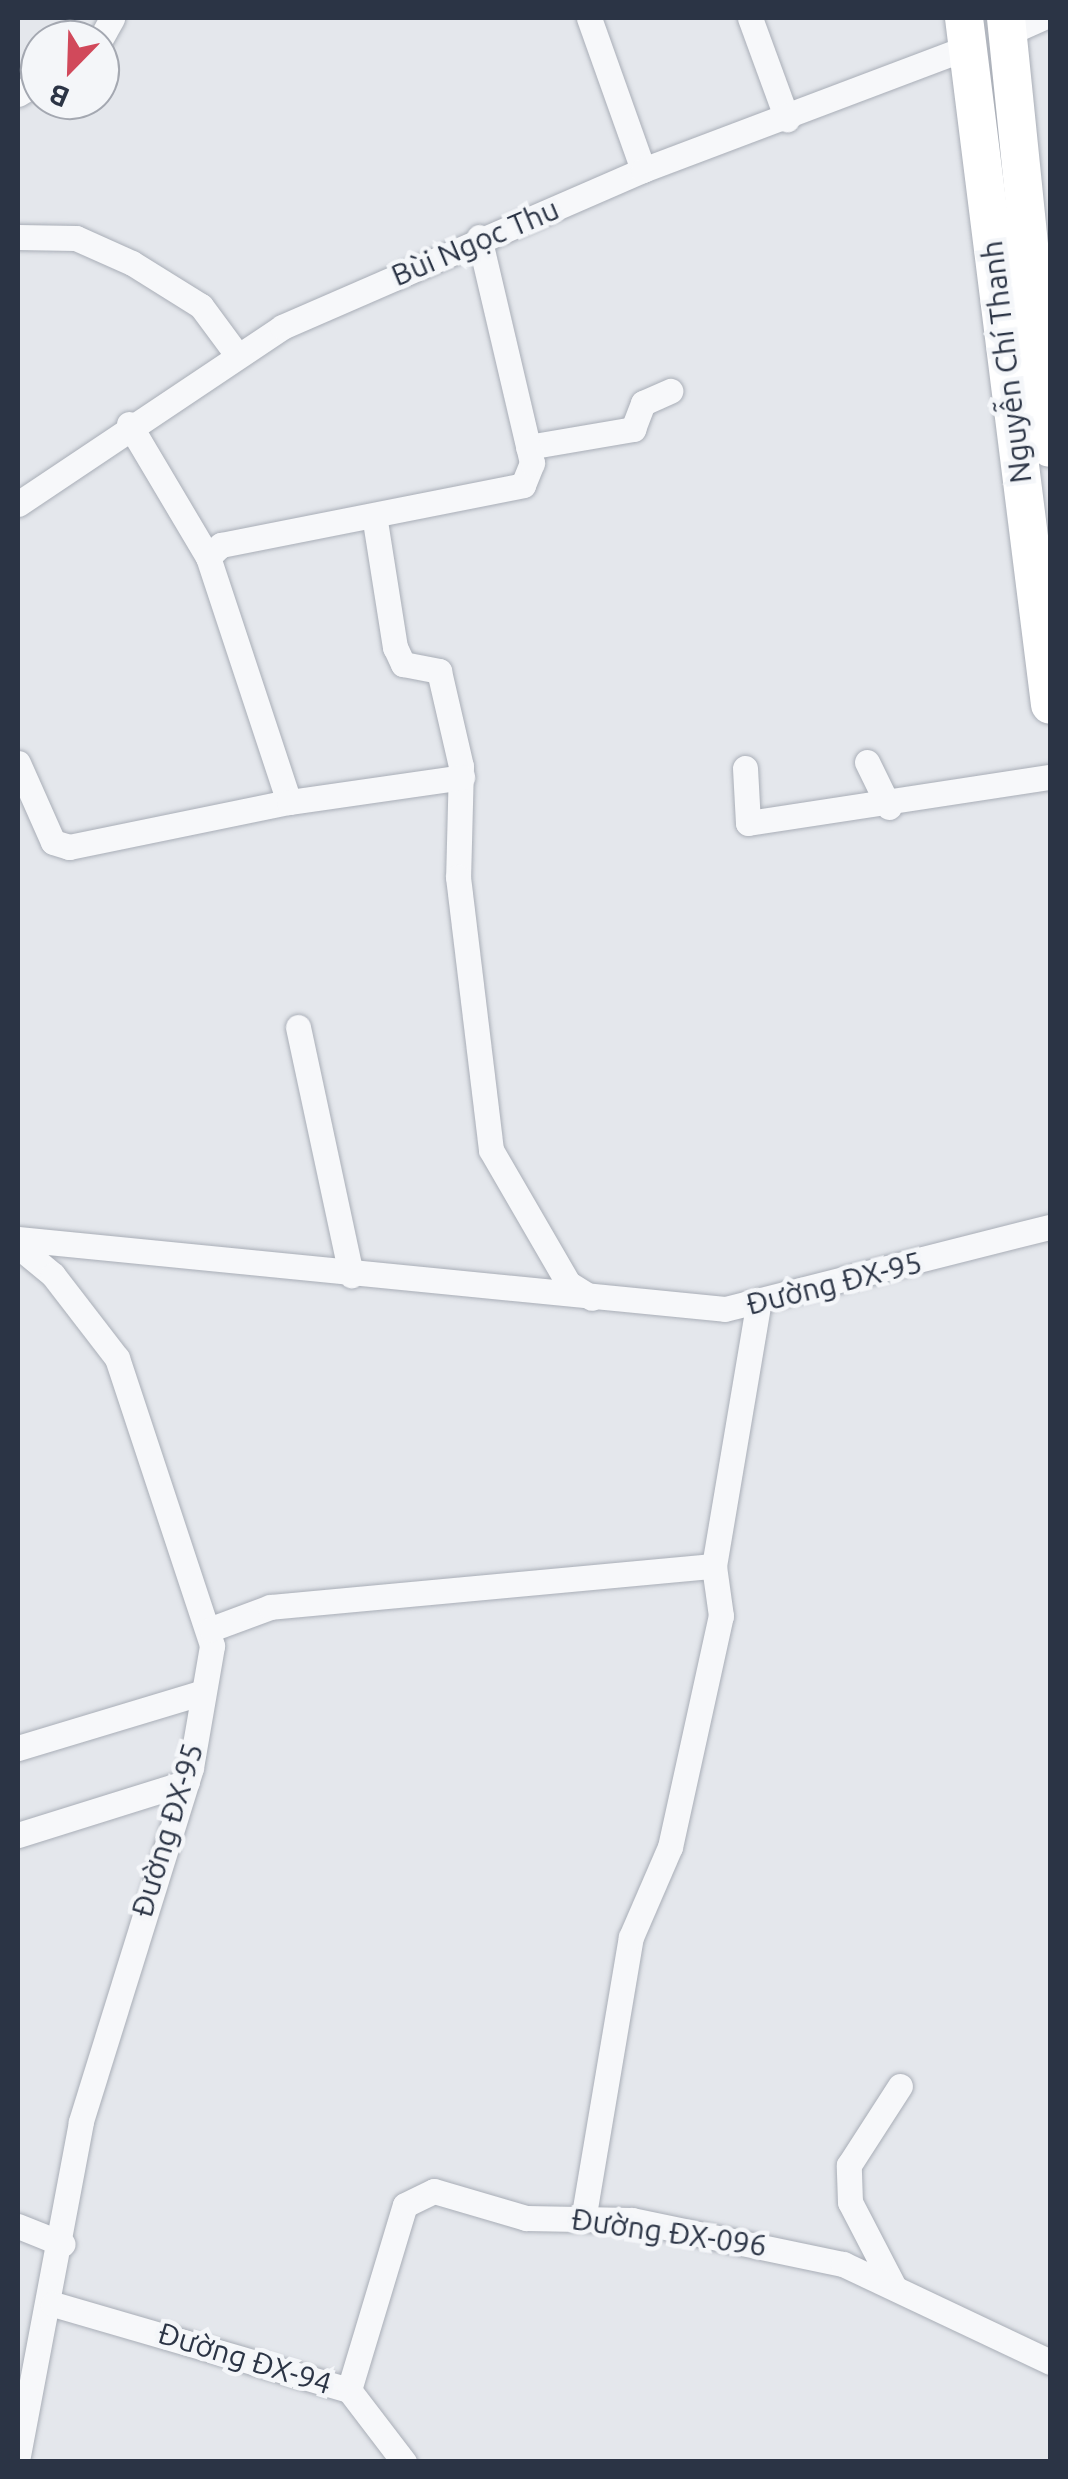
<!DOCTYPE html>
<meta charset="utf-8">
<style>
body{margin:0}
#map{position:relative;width:1068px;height:2479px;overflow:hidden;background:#e4e7ec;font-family:Ubuntu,sans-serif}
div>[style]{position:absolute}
.roads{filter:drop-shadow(0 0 2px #a9aeb7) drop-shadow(0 0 2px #a9aeb7)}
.street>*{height:25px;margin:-12.5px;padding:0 12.5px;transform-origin:12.5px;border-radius:12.5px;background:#f7f8fa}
.primary>*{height:38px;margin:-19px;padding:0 19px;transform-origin:19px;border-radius:19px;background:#fff}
span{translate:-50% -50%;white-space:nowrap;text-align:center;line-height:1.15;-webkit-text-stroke:9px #f4f6f9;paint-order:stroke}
.street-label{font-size:30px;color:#2b3445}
.frame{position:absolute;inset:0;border:20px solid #2b3445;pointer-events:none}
.north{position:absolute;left:20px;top:20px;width:100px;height:100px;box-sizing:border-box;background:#f4f6f9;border:2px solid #a4a8b1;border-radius:50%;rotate:203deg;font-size:28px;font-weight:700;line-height:40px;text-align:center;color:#2b3445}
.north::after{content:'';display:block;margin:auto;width:35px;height:45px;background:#d1495b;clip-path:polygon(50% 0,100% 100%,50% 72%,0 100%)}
</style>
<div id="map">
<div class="roads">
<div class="street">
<i style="left:589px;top:18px;width:161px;rotate:70.4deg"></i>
<i style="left:750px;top:18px;width:108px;rotate:69.9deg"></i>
<i style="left:1008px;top:33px;width:37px;rotate:-24deg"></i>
<i style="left:100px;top:40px;width:25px;rotate:-61deg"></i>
<i style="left:18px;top:94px;width:26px;rotate:-31deg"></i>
<i style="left:18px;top:237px;width:58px;rotate:1deg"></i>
<i style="left:76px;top:238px;width:61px;rotate:24.1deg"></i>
<i style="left:132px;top:263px;width:81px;rotate:31.9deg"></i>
<i style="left:201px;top:306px;width:57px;rotate:53.5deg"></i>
<i style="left:129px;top:424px;width:155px;rotate:59.3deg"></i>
<i style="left:528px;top:447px;width:107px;rotate:-9.7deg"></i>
<i style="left:633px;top:429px;width:28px;rotate:-69deg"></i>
<i style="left:643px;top:403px;width:30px;rotate:-24deg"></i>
<i style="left:18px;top:504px;width:318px;rotate:-33.8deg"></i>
<i style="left:282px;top:327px;width:394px;rotate:-23.5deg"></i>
<i style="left:643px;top:170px;width:347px;rotate:-20.7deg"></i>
<i style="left:375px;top:521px;width:128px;rotate:81deg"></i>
<i style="left:395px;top:647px;width:19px;rotate:65deg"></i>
<i style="left:403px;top:664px;width:37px;rotate:11deg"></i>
<i style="left:439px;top:671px;width:98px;rotate:77deg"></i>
<i style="left:461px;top:766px;width:111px;rotate:91.5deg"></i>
<i style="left:458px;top:877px;width:275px;rotate:83.1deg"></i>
<i style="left:491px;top:1150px;width:154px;rotate:59.9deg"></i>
<i style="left:568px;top:1283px;width:28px;rotate:32deg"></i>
<i style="left:867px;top:762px;width:50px;rotate:63.9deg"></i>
<i style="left:18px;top:763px;width:86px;rotate:66.1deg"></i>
<i style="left:53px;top:842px;width:17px;rotate:17deg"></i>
<i style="left:69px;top:847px;width:225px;rotate:-11.6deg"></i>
<i style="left:289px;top:802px;width:258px;rotate:-108.3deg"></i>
<i style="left:208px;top:557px;width:18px;rotate:-43deg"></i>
<i style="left:221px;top:545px;width:308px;rotate:-11.2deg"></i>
<i style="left:523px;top:485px;width:24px;rotate:-68deg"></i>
<i style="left:532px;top:463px;width:232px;rotate:-103.2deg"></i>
<i style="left:745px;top:768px;width:55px;rotate:86.9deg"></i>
<i style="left:748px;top:823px;width:305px;rotate:-8.7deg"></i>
<i style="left:289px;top:802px;width:175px;rotate:-8.2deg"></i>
<i style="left:298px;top:1027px;width:254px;rotate:77.9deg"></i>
<i style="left:18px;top:1239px;width:710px;rotate:5.65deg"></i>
<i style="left:725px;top:1309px;width:335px;rotate:-14.2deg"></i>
<i style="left:18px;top:1246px;width:45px;rotate:39.6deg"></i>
<i style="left:53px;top:1275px;width:105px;rotate:52.4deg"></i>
<i style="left:117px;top:1358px;width:303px;rotate:71.7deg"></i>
<i style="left:212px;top:1646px;width:124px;rotate:99.8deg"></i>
<i style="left:191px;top:1768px;width:371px;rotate:107.3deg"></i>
<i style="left:81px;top:2122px;width:339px;rotate:100.7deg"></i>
<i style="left:211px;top:1629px;width:63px;rotate:-20.4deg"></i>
<i style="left:270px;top:1607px;width:446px;rotate:-5.3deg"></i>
<i style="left:714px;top:1566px;width:264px;rotate:-80.4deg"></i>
<i style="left:18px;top:1748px;width:193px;rotate:-16.8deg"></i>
<i style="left:18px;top:1835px;width:177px;rotate:-17.4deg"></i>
<i style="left:584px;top:2214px;width:281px;rotate:-80.4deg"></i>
<i style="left:631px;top:1937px;width:98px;rotate:-66.6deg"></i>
<i style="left:670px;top:1847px;width:237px;rotate:-77.6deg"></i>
<i style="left:721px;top:1616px;width:50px;rotate:-98deg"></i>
<i style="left:18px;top:2226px;width:48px;rotate:21.8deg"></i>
<i style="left:893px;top:2285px;width:93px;rotate:-117.4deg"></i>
<i style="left:850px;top:2202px;width:37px;rotate:-92deg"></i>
<i style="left:849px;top:2165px;width:94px;rotate:-57.2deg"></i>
<i style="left:53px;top:2304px;width:308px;rotate:16.2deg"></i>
<i style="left:349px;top:2390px;width:91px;rotate:52.6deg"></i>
<i style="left:349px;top:2390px;width:193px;rotate:-73.2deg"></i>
<i style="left:405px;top:2205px;width:32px;rotate:-26deg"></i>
<i style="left:434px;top:2191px;width:96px;rotate:16.4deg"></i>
<i style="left:526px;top:2218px;width:106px;rotate:1.1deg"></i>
<i style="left:632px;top:2220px;width:216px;rotate:11.8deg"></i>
<i style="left:843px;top:2264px;width:229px;rotate:25.3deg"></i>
</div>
<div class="primary">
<i style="left:964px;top:18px;width:692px;rotate:82.86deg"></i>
<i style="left:1006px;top:18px;width:432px;rotate:84.2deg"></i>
</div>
</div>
<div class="street-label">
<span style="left:475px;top:242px;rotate:-23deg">Bùi Ngọc Thu</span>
<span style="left:1006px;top:362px;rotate:-97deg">Nguyễn Chí Thanh</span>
<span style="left:834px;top:1283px;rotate:-14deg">Đường ĐX-95</span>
<span style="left:167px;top:1830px;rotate:-73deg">Đường ĐX-95</span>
<span style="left:669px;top:2232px;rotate:8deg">Đường ĐX-096</span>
<span style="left:245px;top:2358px;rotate:17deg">Đường ĐX-94</span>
</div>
<div class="frame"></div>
<div class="north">B</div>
</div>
